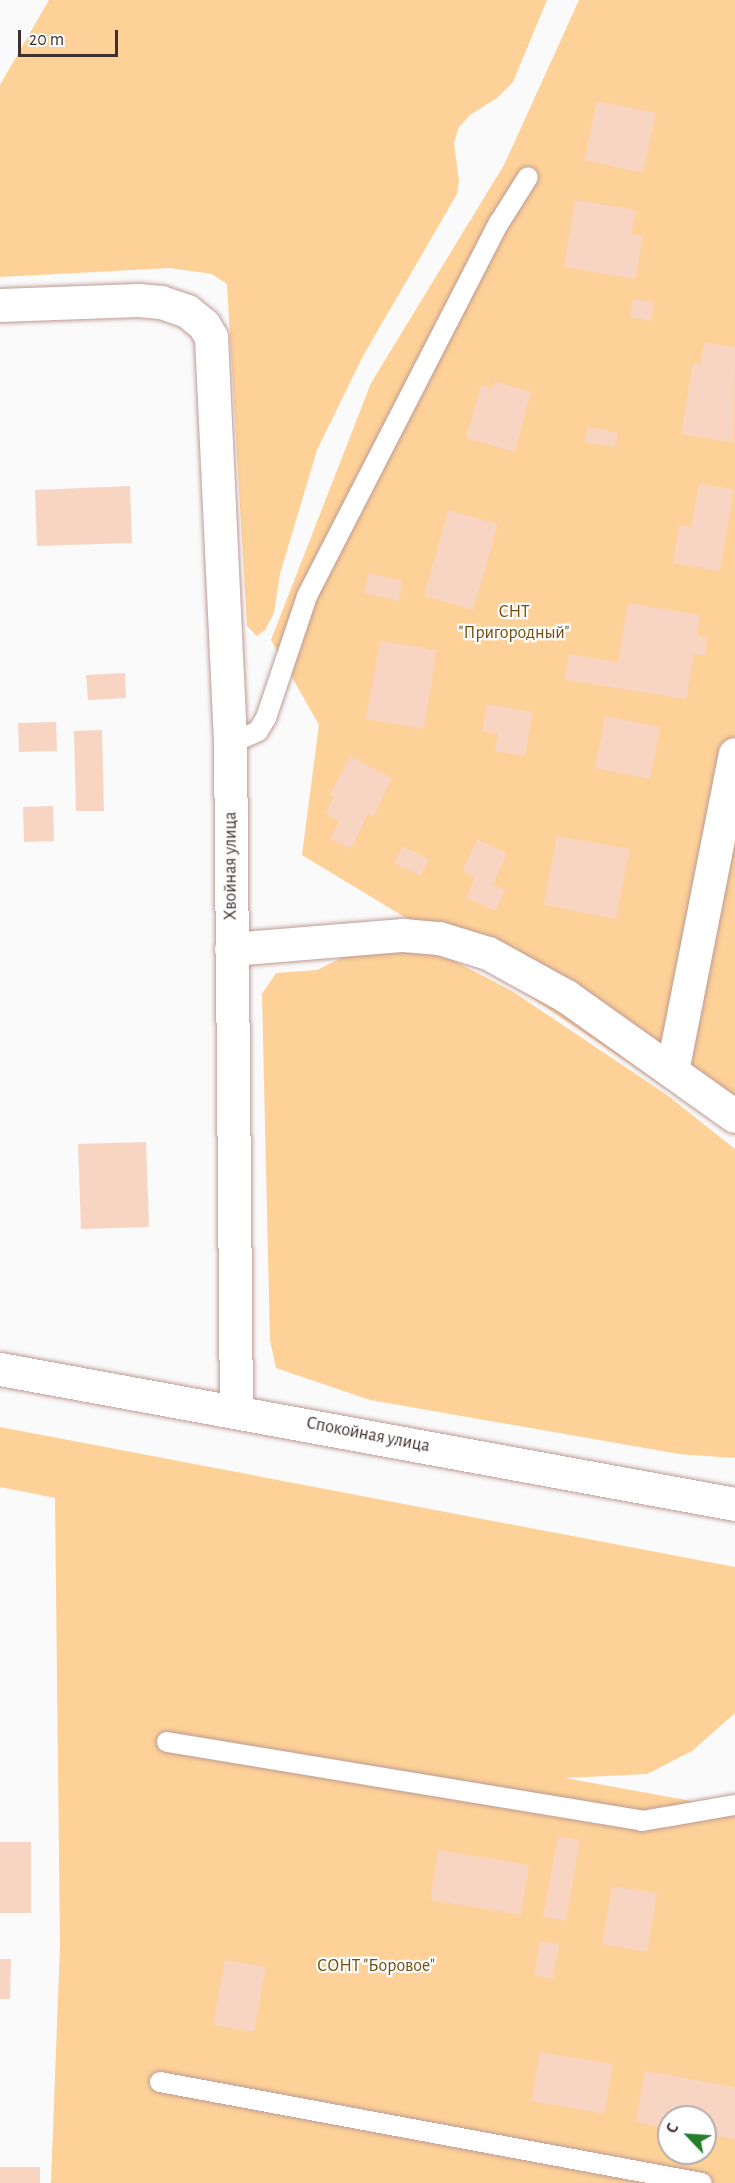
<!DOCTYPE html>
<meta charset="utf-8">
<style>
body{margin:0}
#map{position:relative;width:735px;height:2183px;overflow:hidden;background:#fafafa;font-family:"Alegreya Sans",sans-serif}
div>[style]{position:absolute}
.green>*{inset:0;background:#fdd197}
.building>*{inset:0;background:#f7d5c2}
.roads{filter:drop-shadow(0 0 2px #bf9a95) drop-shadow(0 0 2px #bf9a95)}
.service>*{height:20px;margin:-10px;padding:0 10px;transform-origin:10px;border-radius:10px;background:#fff}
.minor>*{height:33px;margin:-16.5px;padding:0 16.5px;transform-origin:16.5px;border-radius:16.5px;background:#fff}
.tertiary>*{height:33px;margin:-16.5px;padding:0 16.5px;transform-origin:16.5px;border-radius:16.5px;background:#fff}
span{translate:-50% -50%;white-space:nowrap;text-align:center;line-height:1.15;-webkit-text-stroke:4.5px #fff;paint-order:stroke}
.park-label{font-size:18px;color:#744d0d}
.street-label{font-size:18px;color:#40312f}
.north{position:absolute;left:657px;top:2105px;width:60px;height:60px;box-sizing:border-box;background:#fff;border:2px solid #b3adac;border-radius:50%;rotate:295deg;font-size:16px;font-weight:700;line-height:24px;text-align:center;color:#40312f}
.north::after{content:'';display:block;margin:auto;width:21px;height:27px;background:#267d2b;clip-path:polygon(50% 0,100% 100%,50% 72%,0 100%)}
.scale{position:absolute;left:18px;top:30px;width:100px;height:27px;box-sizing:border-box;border:3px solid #40312f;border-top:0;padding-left:8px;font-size:18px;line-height:21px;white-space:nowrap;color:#40312f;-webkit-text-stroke:4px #fff;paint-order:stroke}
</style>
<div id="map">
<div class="green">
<i style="clip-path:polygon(49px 0,547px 0,513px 82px,497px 98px,470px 115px,459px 127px,454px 143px,459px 181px,457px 194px,363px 356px,317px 450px,280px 574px,274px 613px,265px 630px,257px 636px,247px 626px,227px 284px,212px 274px,170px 268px,0 277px,0 85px)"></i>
<i style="clip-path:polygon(579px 0,735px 0,735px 1135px,482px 964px,302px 855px,319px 725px,271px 640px,371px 383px,504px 165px)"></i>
<i style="clip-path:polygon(395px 946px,441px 954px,512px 991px,667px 1095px,735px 1149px,735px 1458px,679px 1454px,370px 1400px,276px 1368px,270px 1340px,262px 994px,276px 973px,317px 970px,348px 955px)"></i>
<i style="clip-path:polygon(evenodd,0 1427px,735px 1567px,735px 1713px,692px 1751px,647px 1774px,565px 1778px,735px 1809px,735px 2183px,51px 2183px,60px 1945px,55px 1498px,0 1487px,0 1427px,669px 2117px,705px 2117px,705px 2153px,669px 2153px,669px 2117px)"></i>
</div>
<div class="building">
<i style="clip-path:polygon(597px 101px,656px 113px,643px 173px,584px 160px)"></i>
<i style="clip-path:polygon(575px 200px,636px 210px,631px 234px,643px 236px,636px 279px,564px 267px)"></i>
<i style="clip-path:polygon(633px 299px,654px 302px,651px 321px,630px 317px)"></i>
<i style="clip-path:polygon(704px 342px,735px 347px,734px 443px,681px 434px,693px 363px,700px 365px)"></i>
<i style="clip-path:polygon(494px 381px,531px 392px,515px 452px,466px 438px,481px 385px,492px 388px)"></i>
<i style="clip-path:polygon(588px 427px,618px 432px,615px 447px,585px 442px)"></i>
<i style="clip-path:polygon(699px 484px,734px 489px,720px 571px,673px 563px,679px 525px,691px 527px)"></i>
<i style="clip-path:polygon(130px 486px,132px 543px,37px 546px,35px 490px)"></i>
<i style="clip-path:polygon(448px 510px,498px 524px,473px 610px,424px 596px)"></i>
<i style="clip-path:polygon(369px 573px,403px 581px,399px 601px,364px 593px)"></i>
<i style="clip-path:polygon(628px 603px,700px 615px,697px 636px,708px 637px,705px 656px,694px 654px,686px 699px,565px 680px,569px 654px,618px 662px)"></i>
<i style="clip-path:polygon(380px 641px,437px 650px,424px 729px,366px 719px)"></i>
<i style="clip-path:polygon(125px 673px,126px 698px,88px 700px,86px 675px)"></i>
<i style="clip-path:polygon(487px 704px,533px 712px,525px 756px,495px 751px,498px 734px,482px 731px)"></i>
<i style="clip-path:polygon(605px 716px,660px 727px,650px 779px,595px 768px)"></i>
<i style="clip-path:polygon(56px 722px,57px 751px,19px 752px,18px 723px)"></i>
<i style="clip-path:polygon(102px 730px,104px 811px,76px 811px,74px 731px)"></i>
<i style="clip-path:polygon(350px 756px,392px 778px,373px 817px,368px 814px,351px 849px,330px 839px,339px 821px,325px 814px,334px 797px,330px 795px)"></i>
<i style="clip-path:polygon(53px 806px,54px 841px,24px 842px,23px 807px)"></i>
<i style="clip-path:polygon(557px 836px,630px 849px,616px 919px,544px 905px)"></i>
<i style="clip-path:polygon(477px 839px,507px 853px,493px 885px,505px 890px,496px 911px,466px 898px,475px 877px,462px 871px)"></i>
<i style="clip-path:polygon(403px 846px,429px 859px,420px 876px,394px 863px)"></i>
<i style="clip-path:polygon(146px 1142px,149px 1227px,81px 1229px,78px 1144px)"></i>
<i style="clip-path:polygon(558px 1836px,580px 1840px,566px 1921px,543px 1917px)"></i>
<i style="clip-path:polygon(0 1842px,31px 1842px,31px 1913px,0 1913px)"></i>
<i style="clip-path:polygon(438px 1850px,529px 1865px,521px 1915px,430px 1900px)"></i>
<i style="clip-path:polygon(612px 1886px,657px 1893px,647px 1952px,602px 1944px)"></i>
<i style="clip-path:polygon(540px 1941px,559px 1944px,553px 1979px,534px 1976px)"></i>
<i style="clip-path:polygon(0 1959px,11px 1959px,10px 1999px,0 1999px)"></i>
<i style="clip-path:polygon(225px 1960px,266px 1967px,254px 2032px,213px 2025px)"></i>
<i style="clip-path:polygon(540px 2052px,613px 2064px,604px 2114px,531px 2101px)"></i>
<i style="clip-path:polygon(645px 2071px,735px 2087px,735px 2139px,705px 2134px,705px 2117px,669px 2117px,669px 2128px,636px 2122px)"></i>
<i style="clip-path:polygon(0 2167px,40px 2167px,40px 2183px,0 2183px)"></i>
</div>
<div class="roads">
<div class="service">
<i style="left:230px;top:740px;width:13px;rotate:-9deg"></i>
<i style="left:243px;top:738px;width:17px;rotate:-25deg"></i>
<i style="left:258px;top:731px;width:15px;rotate:-58deg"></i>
<i style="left:266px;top:718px;width:129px;rotate:-71.4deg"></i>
<i style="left:307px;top:596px;width:420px;rotate:-62.8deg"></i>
<i style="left:499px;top:223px;width:54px;rotate:-57.8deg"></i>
<i style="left:167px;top:1742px;width:482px;rotate:9.4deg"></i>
<i style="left:642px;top:1821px;width:94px;rotate:-9.8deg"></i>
<i style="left:160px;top:2082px;width:551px;rotate:10.56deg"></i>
</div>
<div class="minor">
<i style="left:0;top:305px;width:138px;rotate:-2.1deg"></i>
<i style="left:138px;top:300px;width:23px;rotate:5deg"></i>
<i style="left:161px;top:302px;width:28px;rotate:19deg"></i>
<i style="left:187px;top:311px;width:22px;rotate:39deg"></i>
<i style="left:204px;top:325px;width:14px;rotate:60deg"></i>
<i style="left:211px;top:337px;width:403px;rotate:87.3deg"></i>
<i style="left:230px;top:740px;width:671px;rotate:89.49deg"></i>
<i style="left:231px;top:949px;width:173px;rotate:-4.7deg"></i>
<i style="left:403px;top:935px;width:36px;rotate:5deg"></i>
<i style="left:439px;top:938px;width:51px;rotate:17deg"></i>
<i style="left:488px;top:953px;width:89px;rotate:28.9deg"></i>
<i style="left:566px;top:996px;width:207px;rotate:35.4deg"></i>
<i style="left:672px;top:1071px;width:323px;rotate:-78.8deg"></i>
</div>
<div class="tertiary">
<i style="left:0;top:1369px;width:747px;rotate:10.41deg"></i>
</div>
</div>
<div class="park-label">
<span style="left:514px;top:623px">СНТ<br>"Пригородный"</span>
<span style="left:376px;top:1966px">СОНТ "Боровое"</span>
</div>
<div class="street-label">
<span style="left:231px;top:866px;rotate:-90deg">Хвойная улица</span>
<span style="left:368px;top:1435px;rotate:11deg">Спокойная улица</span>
</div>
<div class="north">С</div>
<div class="scale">20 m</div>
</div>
